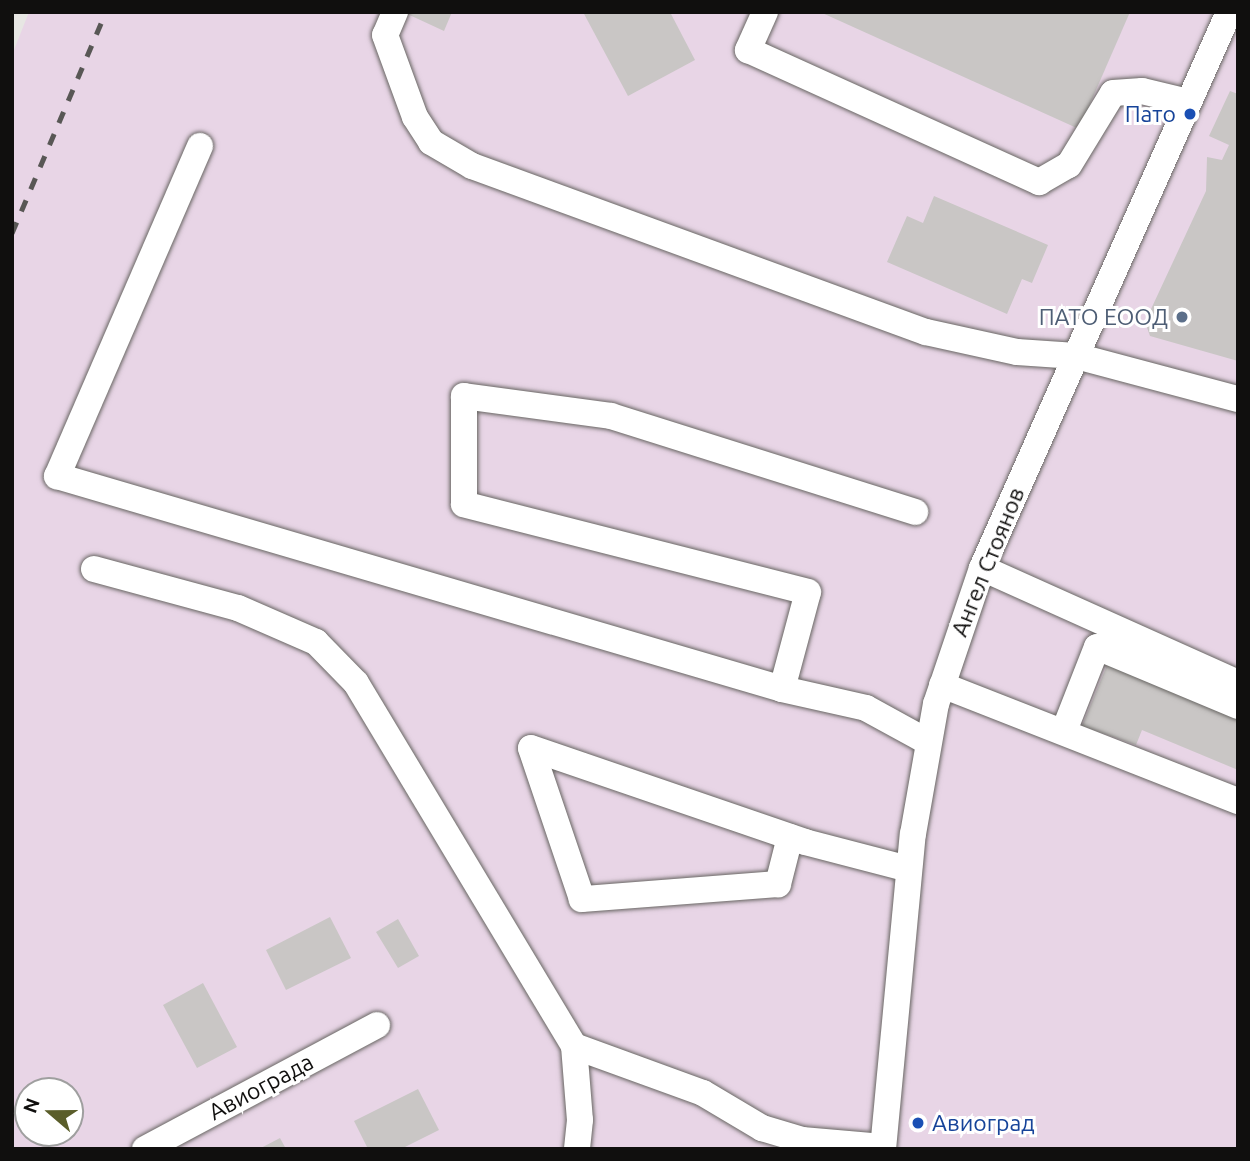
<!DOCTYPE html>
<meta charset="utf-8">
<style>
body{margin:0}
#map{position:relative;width:1250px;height:1161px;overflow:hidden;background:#e7e6e3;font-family:Ubuntu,sans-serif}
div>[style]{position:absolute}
.industrial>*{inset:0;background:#e8d5e6}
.building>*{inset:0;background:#c9c6c5}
.roads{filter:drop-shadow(0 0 2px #686663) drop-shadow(0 0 2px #686663)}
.minor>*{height:26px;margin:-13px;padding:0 13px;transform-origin:13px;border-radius:13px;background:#fff}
.rail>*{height:5px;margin-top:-2.5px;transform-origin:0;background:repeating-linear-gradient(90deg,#585755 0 12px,transparent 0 24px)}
.dots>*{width:19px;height:19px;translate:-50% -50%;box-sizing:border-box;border:4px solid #fff;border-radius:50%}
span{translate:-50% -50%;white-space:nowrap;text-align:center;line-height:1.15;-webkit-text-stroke:6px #fff;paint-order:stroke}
.transit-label{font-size:23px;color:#164399}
.right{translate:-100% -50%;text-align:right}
.left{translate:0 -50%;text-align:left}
.service-label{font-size:23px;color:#4e5e75}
.street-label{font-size:23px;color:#100f0e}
.frame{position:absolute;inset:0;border:14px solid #100f0e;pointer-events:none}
.north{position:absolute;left:14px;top:1077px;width:70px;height:70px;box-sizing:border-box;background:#fff;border:2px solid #9f9f9f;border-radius:50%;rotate:290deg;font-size:19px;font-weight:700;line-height:28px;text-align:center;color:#100f0e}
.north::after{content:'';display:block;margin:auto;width:24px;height:32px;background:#5a5d2a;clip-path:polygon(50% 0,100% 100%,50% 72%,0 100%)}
</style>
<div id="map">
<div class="industrial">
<i style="clip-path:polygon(evenodd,29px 12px,1238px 12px,1238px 1149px,12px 1149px,12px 55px,29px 12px,28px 1091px,70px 1091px,70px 1133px,28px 1133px,28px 1091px)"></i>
</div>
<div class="building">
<i style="clip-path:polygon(403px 12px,452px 12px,444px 31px)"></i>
<i style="clip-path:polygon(583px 12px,670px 12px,695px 60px,628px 96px)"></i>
<i style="clip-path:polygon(820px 12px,1130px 12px,1079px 129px)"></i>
<i style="clip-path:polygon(1230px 91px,1238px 94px,1238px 361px,1150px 336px,1145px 322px,1206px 191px,1207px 157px,1222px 160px,1229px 145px,1209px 136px)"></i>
<i style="clip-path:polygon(934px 196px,1048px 245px,1032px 283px,1022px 279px,1007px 314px,887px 262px,907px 216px,923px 223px)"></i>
<i style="clip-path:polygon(1110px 658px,1238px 716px,1238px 770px,1142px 730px,1136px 745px,1082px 726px)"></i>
<i style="clip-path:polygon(330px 917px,351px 958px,286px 990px,266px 950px)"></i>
<i style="clip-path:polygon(398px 919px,419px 956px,398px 968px,376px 932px)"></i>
<i style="clip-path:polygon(203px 983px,237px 1047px,197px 1068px,163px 1005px)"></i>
<i style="clip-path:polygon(418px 1089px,439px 1130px,401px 1149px,368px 1149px,354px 1121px)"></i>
<i style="clip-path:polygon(280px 1138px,286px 1149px,259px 1149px)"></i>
</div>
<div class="roads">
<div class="minor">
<i style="left:395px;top:12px;width:25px;rotate:113deg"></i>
<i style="left:385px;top:35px;width:87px;rotate:69.9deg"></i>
<i style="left:415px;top:117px;width:30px;rotate:57deg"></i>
<i style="left:431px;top:142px;width:48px;rotate:30.3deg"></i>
<i style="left:472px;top:166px;width:483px;rotate:20.1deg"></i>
<i style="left:926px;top:332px;width:93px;rotate:12.4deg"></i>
<i style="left:1017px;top:352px;width:59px;rotate:3.9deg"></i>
<i style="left:1076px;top:356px;width:168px;rotate:14.9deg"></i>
<i style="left:765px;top:12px;width:42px;rotate:114.1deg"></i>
<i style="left:748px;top:50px;width:320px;rotate:24.4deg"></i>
<i style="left:1039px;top:182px;width:34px;rotate:-30deg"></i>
<i style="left:1069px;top:165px;width:84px;rotate:-58.6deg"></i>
<i style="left:1113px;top:93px;width:29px;rotate:-4deg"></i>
<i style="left:1142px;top:91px;width:47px;rotate:13.4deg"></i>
<i style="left:200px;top:146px;width:360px;rotate:113.4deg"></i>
<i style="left:57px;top:476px;width:756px;rotate:16.37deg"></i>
<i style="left:782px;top:689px;width:86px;rotate:12.7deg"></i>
<i style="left:866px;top:708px;width:71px;rotate:28.7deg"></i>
<i style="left:982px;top:568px;width:281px;rotate:24.2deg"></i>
<i style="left:94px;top:569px;width:149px;rotate:15.2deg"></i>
<i style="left:238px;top:608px;width:85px;rotate:23.6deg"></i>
<i style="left:316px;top:642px;width:57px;rotate:45.7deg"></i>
<i style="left:356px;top:683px;width:423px;rotate:59deg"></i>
<i style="left:574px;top:1046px;width:74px;rotate:85.4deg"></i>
<i style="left:580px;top:1120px;width:29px;rotate:96deg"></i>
<i style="left:942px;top:685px;width:318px;rotate:21.4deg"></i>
<i style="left:782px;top:689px;width:100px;rotate:-75deg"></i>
<i style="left:808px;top:592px;width:355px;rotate:-165.7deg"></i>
<i style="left:464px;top:504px;width:108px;rotate:-90deg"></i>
<i style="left:464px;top:396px;width:148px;rotate:7.7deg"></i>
<i style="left:611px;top:416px;width:319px;rotate:17.5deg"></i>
<i style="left:1064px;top:731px;width:90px;rotate:-68.6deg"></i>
<i style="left:1097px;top:647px;width:153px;rotate:22.7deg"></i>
<i style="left:790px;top:837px;width:49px;rotate:104.3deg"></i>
<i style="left:778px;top:884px;width:197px;rotate:175.6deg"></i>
<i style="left:582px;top:899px;width:159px;rotate:-108.7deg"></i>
<i style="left:531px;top:748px;width:290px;rotate:18.9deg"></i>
<i style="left:805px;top:842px;width:107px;rotate:14.6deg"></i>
<i style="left:574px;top:1046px;width:137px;rotate:20deg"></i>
<i style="left:703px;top:1093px;width:69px;rotate:30.7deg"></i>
<i style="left:762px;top:1128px;width:42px;rotate:16.7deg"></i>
<i style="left:802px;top:1140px;width:81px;rotate:4.9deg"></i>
<i style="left:145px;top:1149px;width:263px;rotate:-28.1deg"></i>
<i style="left:883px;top:1149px;width:316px;rotate:-84.6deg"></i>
<i style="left:913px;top:834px;width:132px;rotate:-80deg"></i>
<i style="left:936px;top:704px;width:144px;rotate:-71.3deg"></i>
<i style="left:982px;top:568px;width:608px;rotate:-66.05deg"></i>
</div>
</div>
<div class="rail">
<i style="left:12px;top:233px;width:240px;rotate:-67deg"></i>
</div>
<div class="dots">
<i style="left:1190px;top:114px;background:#1a4fb4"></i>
<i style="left:1182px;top:317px;background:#5c6f8a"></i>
<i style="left:918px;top:1123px;background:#1a4fb4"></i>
</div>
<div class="transit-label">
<span class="right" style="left:1176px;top:114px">Пато</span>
<span class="left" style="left:932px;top:1123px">Авиоград</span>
</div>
<div class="service-label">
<span class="right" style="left:1168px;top:317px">ПАТО ЕООД</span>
</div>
<div class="street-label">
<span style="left:988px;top:562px;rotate:-68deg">Ангел Стоянов</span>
<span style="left:261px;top:1087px;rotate:-28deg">Авиограда</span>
</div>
<div class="frame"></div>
<div class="north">N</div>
</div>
